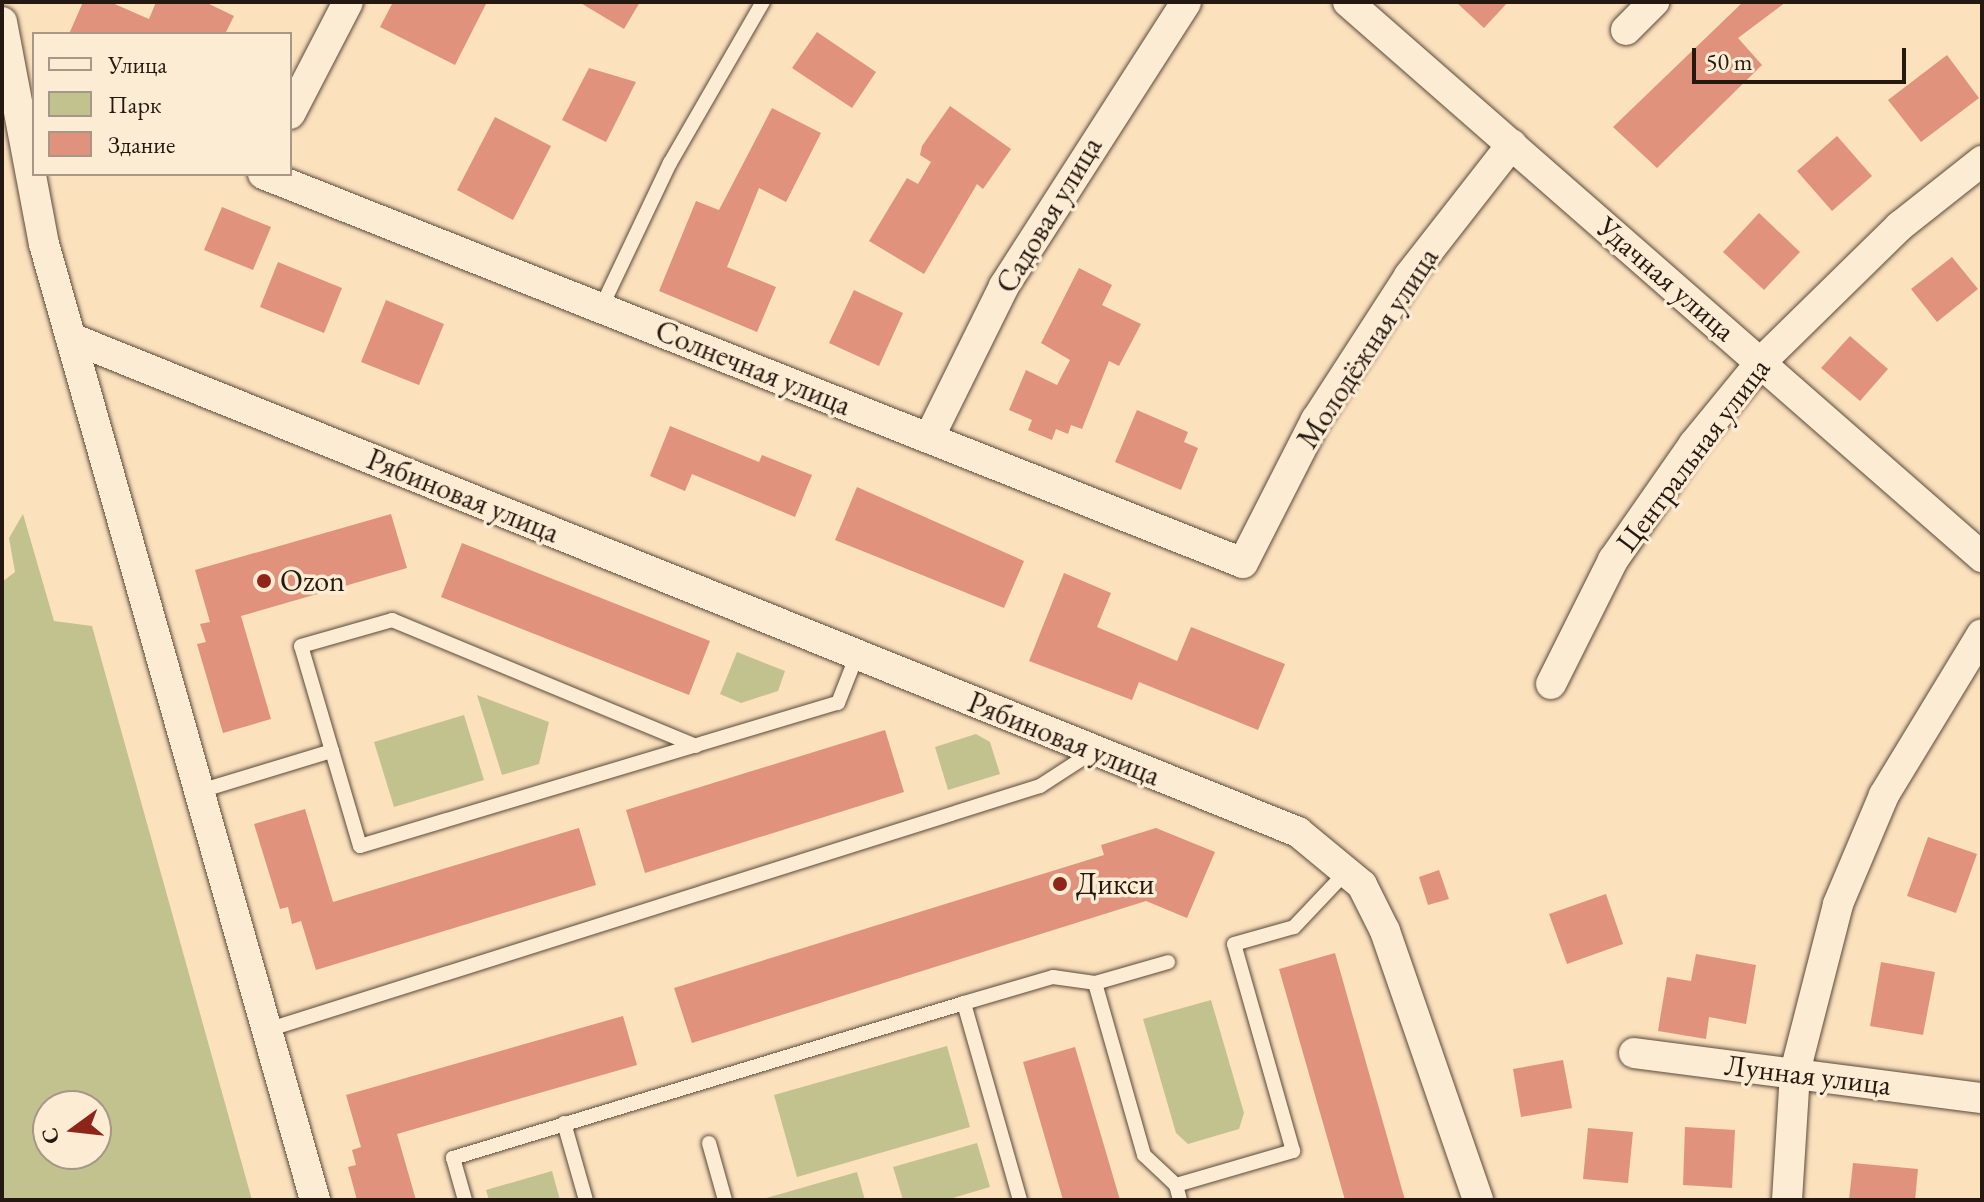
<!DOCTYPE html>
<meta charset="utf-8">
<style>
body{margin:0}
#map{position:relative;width:1984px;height:1202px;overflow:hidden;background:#fce1bd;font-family:"EB Garamond",serif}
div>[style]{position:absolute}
.green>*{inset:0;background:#c2c28f}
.building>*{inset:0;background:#e1927c}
.roads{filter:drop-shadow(0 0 2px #5a4a3b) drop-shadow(0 0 2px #5a4a3b)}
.lane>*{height:14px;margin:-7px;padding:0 7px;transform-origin:7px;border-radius:7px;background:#fdecd4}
.street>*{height:30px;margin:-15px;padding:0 15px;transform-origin:15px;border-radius:15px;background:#fdecd4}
.dots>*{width:22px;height:22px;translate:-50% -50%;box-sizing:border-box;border:4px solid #fdecd4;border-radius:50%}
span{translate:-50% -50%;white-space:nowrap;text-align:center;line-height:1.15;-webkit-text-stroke:7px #fdecd4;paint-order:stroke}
.street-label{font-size:30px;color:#241810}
.poi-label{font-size:30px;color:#241810}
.left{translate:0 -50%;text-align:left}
.frame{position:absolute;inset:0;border:4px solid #241810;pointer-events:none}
.legend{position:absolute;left:32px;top:32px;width:260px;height:144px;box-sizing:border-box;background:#fdecd4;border:2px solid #a69786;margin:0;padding:10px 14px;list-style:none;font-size:24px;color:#241810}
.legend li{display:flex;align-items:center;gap:16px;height:40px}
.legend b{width:40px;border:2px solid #a69786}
.north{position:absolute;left:32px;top:1090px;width:80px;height:80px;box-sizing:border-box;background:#fdecd4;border:2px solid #a69786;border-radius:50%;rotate:255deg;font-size:22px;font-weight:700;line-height:32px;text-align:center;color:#241810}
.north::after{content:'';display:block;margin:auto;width:28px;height:36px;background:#8f2418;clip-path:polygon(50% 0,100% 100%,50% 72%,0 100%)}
.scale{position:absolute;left:1692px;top:48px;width:214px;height:36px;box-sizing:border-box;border:4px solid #241810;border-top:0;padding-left:10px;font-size:24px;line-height:28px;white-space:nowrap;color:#241810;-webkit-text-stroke:6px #fdecd4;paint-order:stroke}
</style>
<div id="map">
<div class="green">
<i style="clip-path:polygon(evenodd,23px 514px,54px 621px,92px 626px,252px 1200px,2px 1200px,2px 582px,15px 572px,9px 538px,23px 514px,48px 1106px,96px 1106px,96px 1154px,48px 1154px,48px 1106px)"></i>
<i style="clip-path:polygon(737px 652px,785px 671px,778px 691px,741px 703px,720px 694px)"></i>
<i style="clip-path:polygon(477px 695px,549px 722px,539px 764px,502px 775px)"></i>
<i style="clip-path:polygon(464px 715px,484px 780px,394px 807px,374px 742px)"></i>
<i style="clip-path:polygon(976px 734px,990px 742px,1000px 774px,948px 790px,935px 747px)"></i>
<i style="clip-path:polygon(1211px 1000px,1244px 1113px,1239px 1129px,1188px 1144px,1176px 1133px,1143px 1019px)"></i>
<i style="clip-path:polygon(947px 1046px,970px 1127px,797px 1177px,774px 1095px)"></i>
<i style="clip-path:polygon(977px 1143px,990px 1187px,946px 1200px,903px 1200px,893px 1167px)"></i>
<i style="clip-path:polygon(552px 1171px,560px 1200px,489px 1200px,486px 1190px)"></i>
<i style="clip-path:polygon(857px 1172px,865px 1200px,759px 1200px)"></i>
</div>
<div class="building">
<i style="clip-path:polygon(83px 2px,110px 2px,149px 19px,156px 2px,205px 2px,234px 16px,225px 34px,69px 34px)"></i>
<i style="clip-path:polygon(393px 2px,487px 2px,455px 65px,380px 27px)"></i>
<i style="clip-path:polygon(579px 2px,640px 2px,624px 29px)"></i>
<i style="clip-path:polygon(1456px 2px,1508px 2px,1484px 28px)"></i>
<i style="clip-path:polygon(1743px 2px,1786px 2px,1738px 38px,1762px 65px,1657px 168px,1613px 127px)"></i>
<i style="clip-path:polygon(817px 32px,876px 72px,852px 108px,792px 68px)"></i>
<i style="clip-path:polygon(1947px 55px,1979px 98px,1921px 142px,1888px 100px)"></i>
<i style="clip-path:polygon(589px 68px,636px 82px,606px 142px,562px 120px)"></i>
<i style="clip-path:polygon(950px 106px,1011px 149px,983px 189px,977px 184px,924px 274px,869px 241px,907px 178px,918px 184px,931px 162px,920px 155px,922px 146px)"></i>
<i style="clip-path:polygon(772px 108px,821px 133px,786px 202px,759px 188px,727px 267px,776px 287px,757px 332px,659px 291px,696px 201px,719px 210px)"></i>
<i style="clip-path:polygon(495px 117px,551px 146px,513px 220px,457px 190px)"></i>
<i style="clip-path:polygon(1837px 136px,1872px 176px,1832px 211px,1797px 171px)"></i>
<i style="clip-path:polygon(222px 207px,271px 227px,253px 270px,204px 250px)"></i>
<i style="clip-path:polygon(1759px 213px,1800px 252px,1764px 290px,1723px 252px)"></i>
<i style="clip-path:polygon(1952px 257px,1978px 289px,1937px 322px,1911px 289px)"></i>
<i style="clip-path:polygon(278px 262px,342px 288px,324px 333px,260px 307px)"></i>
<i style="clip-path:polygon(1079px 268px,1112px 285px,1102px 305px,1141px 324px,1119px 366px,1109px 361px,1082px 429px,1071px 425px,1068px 434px,1056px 429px,1052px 440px,1028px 430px,1032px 420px,1009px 410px,1026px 370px,1057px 385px,1070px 360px,1041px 343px)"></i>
<i style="clip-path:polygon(854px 290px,903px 313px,879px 366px,829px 343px)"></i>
<i style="clip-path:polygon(386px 300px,444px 324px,419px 385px,361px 362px)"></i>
<i style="clip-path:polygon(1850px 336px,1888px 369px,1860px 401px,1821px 368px)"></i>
<i style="clip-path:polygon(1137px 410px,1188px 432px,1184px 442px,1198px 448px,1181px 490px,1115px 462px)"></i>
<i style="clip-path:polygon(670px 426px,759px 462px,762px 455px,812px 475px,795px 517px,692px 474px,685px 491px,650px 476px)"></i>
<i style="clip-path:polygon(857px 487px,1024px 561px,1004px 608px,835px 540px)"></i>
<i style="clip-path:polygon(391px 514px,407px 568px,241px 616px,271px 719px,223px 733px,197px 644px,206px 642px,200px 624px,210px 622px,195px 570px)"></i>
<i style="clip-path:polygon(462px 543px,710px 641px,689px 695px,441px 597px)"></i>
<i style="clip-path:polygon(1064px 573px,1111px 593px,1097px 627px,1177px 661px,1191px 627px,1285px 664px,1258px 730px,1139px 682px,1132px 700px,1029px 661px)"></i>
<i style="clip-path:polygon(885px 730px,904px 792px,645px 873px,626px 810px)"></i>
<i style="clip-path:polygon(305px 809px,333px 902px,579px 828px,596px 885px,316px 970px,301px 921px,292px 924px,288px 907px,280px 909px,254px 824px)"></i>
<i style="clip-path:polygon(1156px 828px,1215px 852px,1187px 918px,1146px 901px,692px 1043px,674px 988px,1104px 855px,1101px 845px)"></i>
<i style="clip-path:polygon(1928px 837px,1977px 854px,1956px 913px,1907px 896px)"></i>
<i style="clip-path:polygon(1439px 870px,1449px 899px,1428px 905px,1419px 877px)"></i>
<i style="clip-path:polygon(1606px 894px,1623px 944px,1567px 964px,1549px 914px)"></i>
<i style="clip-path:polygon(1335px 953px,1405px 1200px,1345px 1200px,1279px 969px)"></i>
<i style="clip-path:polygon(1696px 954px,1756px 965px,1746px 1024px,1709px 1017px,1706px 1039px,1658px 1031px,1667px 977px,1691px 981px)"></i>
<i style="clip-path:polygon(1881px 962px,1935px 972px,1923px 1035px,1870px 1026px)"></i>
<i style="clip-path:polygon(623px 1016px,637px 1065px,397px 1134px,416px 1200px,357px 1200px,348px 1167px,356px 1165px,352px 1150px,361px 1147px,346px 1095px)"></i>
<i style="clip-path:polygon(1075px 1047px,1120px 1200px,1063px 1200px,1023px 1062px)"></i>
<i style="clip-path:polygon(1563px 1060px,1572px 1108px,1521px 1117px,1513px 1069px)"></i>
<i style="clip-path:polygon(1685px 1127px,1735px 1130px,1732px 1188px,1683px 1185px)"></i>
<i style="clip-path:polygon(1588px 1128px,1633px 1132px,1628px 1183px,1583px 1179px)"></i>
<i style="clip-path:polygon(1853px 1163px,1918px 1169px,1915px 1200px,1849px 1200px)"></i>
</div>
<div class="roads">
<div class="lane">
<i style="left:601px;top:308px;width:161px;rotate:-64.6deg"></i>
<i style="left:670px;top:163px;width:186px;rotate:-60deg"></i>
<i style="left:332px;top:751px;width:109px;rotate:-106.4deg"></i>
<i style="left:301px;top:646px;width:95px;rotate:-15.9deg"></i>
<i style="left:392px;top:620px;width:329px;rotate:22.5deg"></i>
<i style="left:200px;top:791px;width:138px;rotate:-16.9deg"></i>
<i style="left:332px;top:751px;width:99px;rotate:73.6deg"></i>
<i style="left:360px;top:846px;width:499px;rotate:-16.7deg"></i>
<i style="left:838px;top:703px;width:52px;rotate:-68.4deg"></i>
<i style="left:1095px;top:983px;width:179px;rotate:74.1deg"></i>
<i style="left:1144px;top:1155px;width:44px;rotate:43.2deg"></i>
<i style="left:1176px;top:1185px;width:16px;rotate:75deg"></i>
<i style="left:267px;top:1030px;width:811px;rotate:-17.52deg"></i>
<i style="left:1040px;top:786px;width:64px;rotate:-32.9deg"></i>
<i style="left:564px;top:1123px;width:80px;rotate:74.1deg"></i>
<i style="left:709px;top:1143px;width:59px;rotate:74.3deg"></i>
<i style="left:1176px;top:1185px;width:122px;rotate:-16.2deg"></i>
<i style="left:1293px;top:1151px;width:215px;rotate:-105.9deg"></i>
<i style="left:1234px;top:944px;width:62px;rotate:-15.8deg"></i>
<i style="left:1294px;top:927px;width:77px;rotate:-46.6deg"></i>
<i style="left:465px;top:1200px;width:44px;rotate:-105.9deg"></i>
<i style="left:453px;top:1158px;width:534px;rotate:-16.87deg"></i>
<i style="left:1020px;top:1200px;width:205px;rotate:-105.9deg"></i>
<i style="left:964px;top:1003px;width:93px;rotate:-16.3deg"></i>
<i style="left:1053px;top:977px;width:42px;rotate:8.1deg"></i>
<i style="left:1095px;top:983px;width:76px;rotate:-16deg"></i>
</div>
<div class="street">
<i style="left:1348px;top:2px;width:843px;rotate:41.2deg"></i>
<i style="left:2px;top:22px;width:226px;rotate:79.3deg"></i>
<i style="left:44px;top:244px;width:994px;rotate:74.17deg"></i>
<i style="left:1626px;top:30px;width:40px;rotate:-45deg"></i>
<i style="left:290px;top:114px;width:126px;rotate:-62.6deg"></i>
<i style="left:263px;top:174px;width:1054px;rotate:21.65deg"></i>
<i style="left:1243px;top:563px;width:161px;rotate:-63deg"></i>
<i style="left:1316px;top:420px;width:171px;rotate:-57.1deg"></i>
<i style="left:1409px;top:276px;width:167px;rotate:-52deg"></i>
<i style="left:71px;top:338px;width:1323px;rotate:21.93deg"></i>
<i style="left:1298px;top:832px;width:83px;rotate:39.6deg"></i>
<i style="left:1362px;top:885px;width:51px;rotate:63.4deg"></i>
<i style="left:1385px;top:931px;width:285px;rotate:70.9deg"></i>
<i style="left:929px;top:438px;width:169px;rotate:-63.7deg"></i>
<i style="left:1004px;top:286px;width:337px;rotate:-57.3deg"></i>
<i style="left:1551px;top:684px;width:139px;rotate:-63.4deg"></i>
<i style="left:1613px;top:560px;width:141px;rotate:-55.1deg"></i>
<i style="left:1694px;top:444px;width:106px;rotate:-50.7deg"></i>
<i style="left:1761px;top:362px;width:194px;rotate:-44.4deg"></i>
<i style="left:1900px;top:226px;width:105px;rotate:-38.4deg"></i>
<i style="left:1634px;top:1053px;width:351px;rotate:7.4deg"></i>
<i style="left:1787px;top:1200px;width:128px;rotate:-86.4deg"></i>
<i style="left:1795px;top:1072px;width:173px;rotate:-75.6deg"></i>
<i style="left:1838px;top:904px;width:118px;rotate:-67.1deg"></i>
<i style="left:1884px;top:795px;width:188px;rotate:-58.7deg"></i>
</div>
</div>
<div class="dots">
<i style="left:264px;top:581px;background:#8f2418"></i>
<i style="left:1060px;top:884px;background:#8f2418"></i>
</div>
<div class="street-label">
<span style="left:1049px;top:215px;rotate:-59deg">Садовая улица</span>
<span style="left:1666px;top:279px;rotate:41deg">Удачная улица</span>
<span style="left:1368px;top:348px;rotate:-57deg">Молодёжная улица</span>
<span style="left:753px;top:368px;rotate:22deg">Солнечная улица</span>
<span style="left:1693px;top:455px;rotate:-53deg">Центральная улица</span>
<span style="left:463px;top:496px;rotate:22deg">Рябиновая улица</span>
<span style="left:1064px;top:739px;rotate:22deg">Рябиновая улица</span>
<span style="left:1808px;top:1075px;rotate:7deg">Лунная улица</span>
</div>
<div class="poi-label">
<span class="left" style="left:280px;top:581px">Ozon</span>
<span class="left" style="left:1076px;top:884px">Дикси</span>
</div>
<div class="frame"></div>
<ul class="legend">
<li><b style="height:10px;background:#fdecd4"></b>Улица</li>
<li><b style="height:22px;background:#c2c28f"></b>Парк</li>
<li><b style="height:22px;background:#e1927c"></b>Здание</li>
</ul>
<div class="north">С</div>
<div class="scale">50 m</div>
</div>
